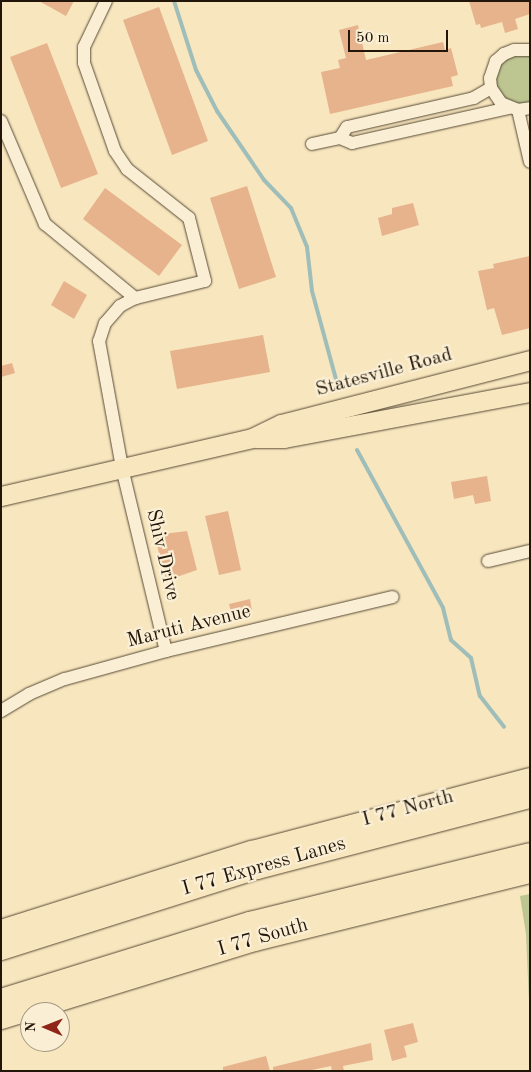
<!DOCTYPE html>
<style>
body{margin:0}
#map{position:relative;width:531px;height:1072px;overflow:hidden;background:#f8e6be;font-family:"Old Standard TT",serif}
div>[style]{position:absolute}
.green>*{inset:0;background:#bdc591}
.stream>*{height:4px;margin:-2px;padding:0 2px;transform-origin:2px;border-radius:2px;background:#9fbeb9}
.building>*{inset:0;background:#e6b38d}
.roads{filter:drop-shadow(0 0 1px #574a36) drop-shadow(0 0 1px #574a36)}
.minor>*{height:12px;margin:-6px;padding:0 6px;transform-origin:6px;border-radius:6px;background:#faefd5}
.primary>*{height:19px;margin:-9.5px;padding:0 9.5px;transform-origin:9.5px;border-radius:9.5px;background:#f8e6be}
.motorway>*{height:22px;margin:-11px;padding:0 11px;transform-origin:11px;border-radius:11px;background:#f8e6be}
span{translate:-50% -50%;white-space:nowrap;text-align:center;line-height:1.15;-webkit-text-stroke:4.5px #faefd5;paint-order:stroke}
.street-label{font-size:20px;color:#211609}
.frame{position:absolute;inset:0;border:2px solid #211609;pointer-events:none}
.north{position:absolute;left:20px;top:1002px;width:50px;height:50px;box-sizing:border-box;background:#faefd5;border:1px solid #a39883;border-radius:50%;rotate:271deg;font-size:14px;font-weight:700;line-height:20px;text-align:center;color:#211609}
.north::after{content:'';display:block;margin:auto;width:18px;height:22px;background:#8f2418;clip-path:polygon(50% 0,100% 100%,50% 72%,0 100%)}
.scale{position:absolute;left:348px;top:30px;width:100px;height:22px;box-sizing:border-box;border:2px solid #211609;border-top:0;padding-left:6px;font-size:15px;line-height:18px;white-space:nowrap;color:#211609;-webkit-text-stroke:4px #faefd5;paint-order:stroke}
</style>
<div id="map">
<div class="green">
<i style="clip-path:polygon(530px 50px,530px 108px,501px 103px,492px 69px,496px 61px)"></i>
<i style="clip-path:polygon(530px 894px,530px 1024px,526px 934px,520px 896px)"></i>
</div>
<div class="stream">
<i style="left:174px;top:1px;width:72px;rotate:72.3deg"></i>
<i style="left:196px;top:70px;width:46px;rotate:62.9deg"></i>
<i style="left:217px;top:111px;width:83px;rotate:55.7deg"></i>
<i style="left:264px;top:180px;width:39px;rotate:46deg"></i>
<i style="left:291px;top:208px;width:42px;rotate:67.7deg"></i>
<i style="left:307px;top:247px;width:44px;rotate:83.5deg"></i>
<i style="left:312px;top:291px;width:99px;rotate:74.8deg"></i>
<i style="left:357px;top:450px;width:180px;rotate:61.4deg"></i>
<i style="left:443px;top:608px;width:33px;rotate:76deg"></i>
<i style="left:451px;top:640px;width:27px;rotate:42deg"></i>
<i style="left:471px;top:658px;width:39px;rotate:77deg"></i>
<i style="left:480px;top:696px;width:39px;rotate:52deg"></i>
</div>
<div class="building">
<i style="clip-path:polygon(39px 1px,74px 1px,66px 16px)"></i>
<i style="clip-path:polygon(469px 1px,530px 1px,530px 14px,515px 19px,518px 29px,505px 33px,502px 22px,481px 28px,480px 24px,476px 25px)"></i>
<i style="clip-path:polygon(159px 7px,208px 141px,172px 155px,123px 20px)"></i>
<i style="clip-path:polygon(358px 25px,366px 60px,443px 42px,445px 50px,451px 48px,458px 75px,451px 77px,453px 86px,330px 114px,321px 72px,340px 68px,338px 60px,346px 58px,339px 30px)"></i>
<i style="clip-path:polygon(47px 43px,98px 174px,61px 188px,10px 57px)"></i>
<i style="clip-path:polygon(247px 186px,276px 277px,239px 289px,210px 198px)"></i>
<i style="clip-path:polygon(105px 188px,182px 245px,159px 276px,83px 219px)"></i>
<i style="clip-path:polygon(413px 203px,419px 225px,382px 236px,378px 218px,392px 214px,392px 208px)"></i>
<i style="clip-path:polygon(530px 256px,530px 328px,502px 335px,494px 308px,487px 310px,478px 271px,494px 268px,493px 264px)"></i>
<i style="clip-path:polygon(64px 281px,87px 295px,74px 319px,51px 305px)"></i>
<i style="clip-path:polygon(263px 335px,270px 372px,177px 389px,170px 351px)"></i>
<i style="clip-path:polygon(12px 363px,15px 373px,1px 377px,1px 366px)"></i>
<i style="clip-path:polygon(487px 476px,491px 501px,475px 504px,473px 495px,454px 499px,451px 482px)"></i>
<i style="clip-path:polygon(228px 511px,241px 570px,219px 575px,205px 516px)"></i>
<i style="clip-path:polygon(187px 531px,197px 570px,165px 581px,155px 535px)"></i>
<i style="clip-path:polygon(250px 599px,252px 611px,232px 616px,229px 604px)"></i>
<i style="clip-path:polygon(413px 1023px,418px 1042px,404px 1046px,407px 1057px,392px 1061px,384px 1030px)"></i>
<i style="clip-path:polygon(371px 1043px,373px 1060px,343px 1066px,344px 1071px,332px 1071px,331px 1066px,307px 1071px,273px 1071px,273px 1067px)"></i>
<i style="clip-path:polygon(266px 1056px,270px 1071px,223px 1071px,223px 1067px)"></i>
</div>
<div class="roads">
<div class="minor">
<i style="left:106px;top:1px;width:51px;rotate:115.6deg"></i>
<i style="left:84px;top:47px;width:16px;rotate:90deg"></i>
<i style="left:84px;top:63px;width:93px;rotate:70.6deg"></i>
<i style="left:115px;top:151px;width:22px;rotate:56deg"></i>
<i style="left:127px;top:169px;width:79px;rotate:38.3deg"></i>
<i style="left:189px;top:218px;width:65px;rotate:75.7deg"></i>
<i style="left:205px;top:281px;width:72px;rotate:166.3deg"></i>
<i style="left:135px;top:298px;width:17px;rotate:152deg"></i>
<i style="left:120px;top:306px;width:23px;rotate:131deg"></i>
<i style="left:105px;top:323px;width:19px;rotate:108deg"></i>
<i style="left:99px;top:341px;width:129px;rotate:79.7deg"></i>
<i style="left:122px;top:468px;width:188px;rotate:76.5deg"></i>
<i style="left:530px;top:50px;width:16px;rotate:180deg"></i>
<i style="left:514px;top:50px;width:11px;rotate:158deg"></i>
<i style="left:504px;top:54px;width:11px;rotate:139deg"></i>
<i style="left:496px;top:61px;width:18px;rotate:109deg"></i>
<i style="left:490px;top:78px;width:10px;rotate:84deg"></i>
<i style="left:491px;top:88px;width:18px;rotate:56deg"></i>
<i style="left:501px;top:103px;width:18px;rotate:22deg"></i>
<i style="left:518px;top:110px;width:12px;rotate:-9deg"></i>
<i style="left:491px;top:88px;width:20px;rotate:150deg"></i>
<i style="left:474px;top:98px;width:130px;rotate:167.1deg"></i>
<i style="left:347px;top:127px;width:13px;rotate:122deg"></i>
<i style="left:340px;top:138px;width:13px;rotate:23deg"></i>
<i style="left:352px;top:143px;width:161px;rotate:-12.6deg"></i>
<i style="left:518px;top:110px;width:53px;rotate:77deg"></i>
<i style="left:1px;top:121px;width:112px;rotate:66.9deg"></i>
<i style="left:45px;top:224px;width:117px;rotate:39.4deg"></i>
<i style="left:312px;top:144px;width:29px;rotate:-12deg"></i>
<i style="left:488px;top:561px;width:43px;rotate:-13.4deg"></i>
<i style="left:1px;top:711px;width:33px;rotate:-31deg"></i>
<i style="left:29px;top:694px;width:39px;rotate:-23deg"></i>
<i style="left:65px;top:679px;width:105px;rotate:-15.5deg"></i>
<i style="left:166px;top:651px;width:233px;rotate:-13.4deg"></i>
</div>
<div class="primary">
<i style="left:256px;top:438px;width:28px"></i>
<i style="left:284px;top:438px;width:250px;rotate:-10.6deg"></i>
<i style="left:1px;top:496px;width:258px;rotate:-13deg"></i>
<i style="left:252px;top:438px;width:32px;rotate:-26deg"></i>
<i style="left:281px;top:424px;width:257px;rotate:-14.4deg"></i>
</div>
<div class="motorway">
<i style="left:1px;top:931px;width:263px;rotate:-17.5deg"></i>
<i style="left:252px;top:852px;width:287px;rotate:-14.7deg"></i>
<i style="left:1px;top:949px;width:269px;rotate:-17.6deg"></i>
<i style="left:257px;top:868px;width:282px;rotate:-14.6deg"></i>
<i style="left:1px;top:1000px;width:261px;rotate:-17.2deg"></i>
<i style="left:250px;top:923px;width:288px;rotate:-13.8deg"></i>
<i style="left:1px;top:1018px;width:266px;rotate:-17.1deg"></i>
<i style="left:255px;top:940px;width:283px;rotate:-13.9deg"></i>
</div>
</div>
<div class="street-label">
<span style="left:384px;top:373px;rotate:-15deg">Statesville Road</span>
<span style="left:162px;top:555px;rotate:77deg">Shiv Drive</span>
<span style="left:189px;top:627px;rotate:-14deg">Maruti Avenue</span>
<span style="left:408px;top:809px;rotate:-15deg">I 77 North</span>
<span style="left:264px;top:867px;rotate:-16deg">I 77 Express Lanes</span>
<span style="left:263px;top:938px;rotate:-16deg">I 77 South</span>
</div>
<div class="frame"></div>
<div class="north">N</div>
<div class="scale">50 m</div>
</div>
